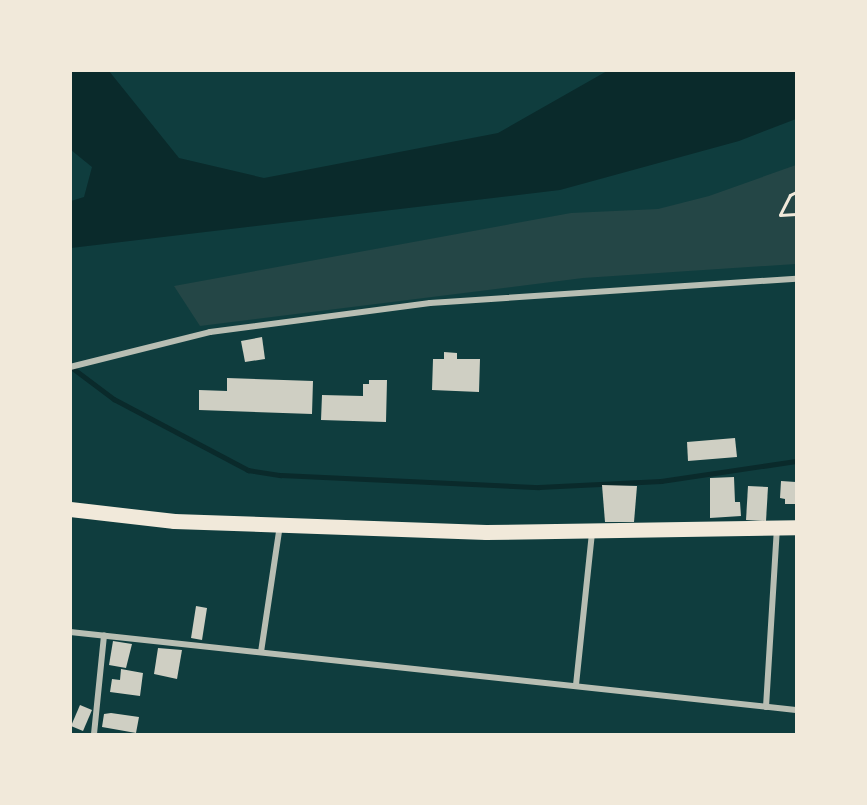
<!DOCTYPE html>
<style>
body{margin:0}
#map{position:relative;width:867px;height:805px;overflow:hidden;background:#0f3d3e;font-family:"IBM Plex Sans",sans-serif}
div>[style]{position:absolute}
.green>*{inset:0;background:#244646}
.water>*{inset:0;background:#0a2a2b}
.stream>*{height:4.5px;margin:-2.25px;padding:0 2.25px;transform-origin:2.25px;border-radius:2.25px;background:#0a2a2b}
.building>*{inset:0;background:#cfcfc3}
.path>*{height:3px;margin:-1.5px;padding:0 1.5px;transform-origin:1.5px;border-radius:1.5px;background:#f1e9da}
.minor>*{height:6px;margin:-3px;padding:0 3px;transform-origin:3px;border-radius:3px;background:#b8beb3}
.trunk>*{height:15px;margin:-7.5px;padding:0 7.5px;transform-origin:7.5px;border-radius:7.5px;background:#f1e9da}
span{translate:-50% -50%;white-space:nowrap;text-align:center;line-height:1.15;-webkit-text-stroke:6px #f1e9da;paint-order:stroke}
.frame{position:absolute;inset:0;border:72px solid #f1e9da;pointer-events:none}
</style>
<div id="map">
<div class="green">
<i style="clip-path:polygon(796px 165px,796px 264px,583px 278px,200px 326px,174px 286px,571px 213px,658px 209px,709px 196px)"></i>
</div>
<div class="water">
<i style="clip-path:polygon(70px 71px,109px 71px,179px 158px,264px 178px,498px 133px,607px 71px,796px 71px,796px 119px,739px 141px,560px 190px,71px 248px,71px 201px,84px 197px,92px 167px,71px 150px)"></i>
</div>
<div class="stream">
<i style="left:70px;top:366px;width:55px;rotate:36.9deg"></i>
<i style="left:114px;top:399px;width:152px;rotate:27.9deg"></i>
<i style="left:248px;top:470px;width:33px;rotate:9deg"></i>
<i style="left:281px;top:475px;width:258px;rotate:2.7deg"></i>
<i style="left:539px;top:487px;width:122px;rotate:-2.8deg"></i>
<i style="left:661px;top:481px;width:136px;rotate:-8.4deg"></i>
</div>
<div class="building">
<i style="clip-path:polygon(262px 337px,265px 359px,245px 362px,241px 341px)"></i>
<i style="clip-path:polygon(444px 352px,457px 353px,457px 359px,480px 359px,479px 392px,432px 390px,433px 359px,444px 359px)"></i>
<i style="clip-path:polygon(227px 378px,313px 381px,312px 414px,199px 410px,199px 390px,227px 391px)"></i>
<i style="clip-path:polygon(369px 380px,387px 380px,386px 422px,321px 420px,322px 395px,363px 396px,363px 384px,369px 384px)"></i>
<i style="clip-path:polygon(735px 438px,737px 457px,688px 461px,687px 442px)"></i>
<i style="clip-path:polygon(734px 477px,735px 502px,740px 502px,741px 516px,710px 518px,710px 478px)"></i>
<i style="clip-path:polygon(781px 481px,796px 482px,796px 504px,785px 504px,785px 499px,780px 498px)"></i>
<i style="clip-path:polygon(602px 485px,637px 486px,634px 522px,605px 522px)"></i>
<i style="clip-path:polygon(748px 486px,768px 487px,766px 521px,746px 520px)"></i>
<i style="clip-path:polygon(196px 606px,207px 608px,202px 640px,191px 638px)"></i>
<i style="clip-path:polygon(113px 641px,132px 644px,126px 668px,109px 665px)"></i>
<i style="clip-path:polygon(158px 648px,182px 650px,177px 679px,154px 674px)"></i>
<i style="clip-path:polygon(121px 669px,143px 673px,140px 696px,110px 692px,112px 679px,120px 680px)"></i>
<i style="clip-path:polygon(80px 705px,92px 710px,83px 731px,71px 726px)"></i>
<i style="clip-path:polygon(111px 713px,139px 717px,136px 733px,102px 727px,104px 714px)"></i>
</div>
<div class="path">
<i style="left:796px;top:192px;width:7px;rotate:153deg"></i>
<i style="left:790px;top:195px;width:22px;rotate:117deg"></i>
<i style="left:780px;top:215px;width:16px;rotate:-4deg"></i>
</div>
<div class="minor">
<i style="left:70px;top:367px;width:144px;rotate:-14deg"></i>
<i style="left:210px;top:332px;width:222px;rotate:-7.5deg"></i>
<i style="left:430px;top:303px;width:367px;rotate:-3.8deg"></i>
<i style="left:70px;top:632px;width:730px;rotate:6.13deg"></i>
<i style="left:261px;top:652px;width:128px;rotate:-81.5deg"></i>
<i style="left:576px;top:685px;width:154px;rotate:-84deg"></i>
<i style="left:766px;top:707px;width:178px;rotate:-86.5deg"></i>
<i style="left:94px;top:734px;width:99px;rotate:-84.2deg"></i>
</div>
<div class="trunk">
<i style="left:70px;top:509px;width:105px;rotate:6.6deg"></i>
<i style="left:174px;top:521px;width:312px;rotate:2deg"></i>
<i style="left:486px;top:532px;width:310px;rotate:-0.9deg"></i>
</div>
<div class="frame"></div>
</div>
